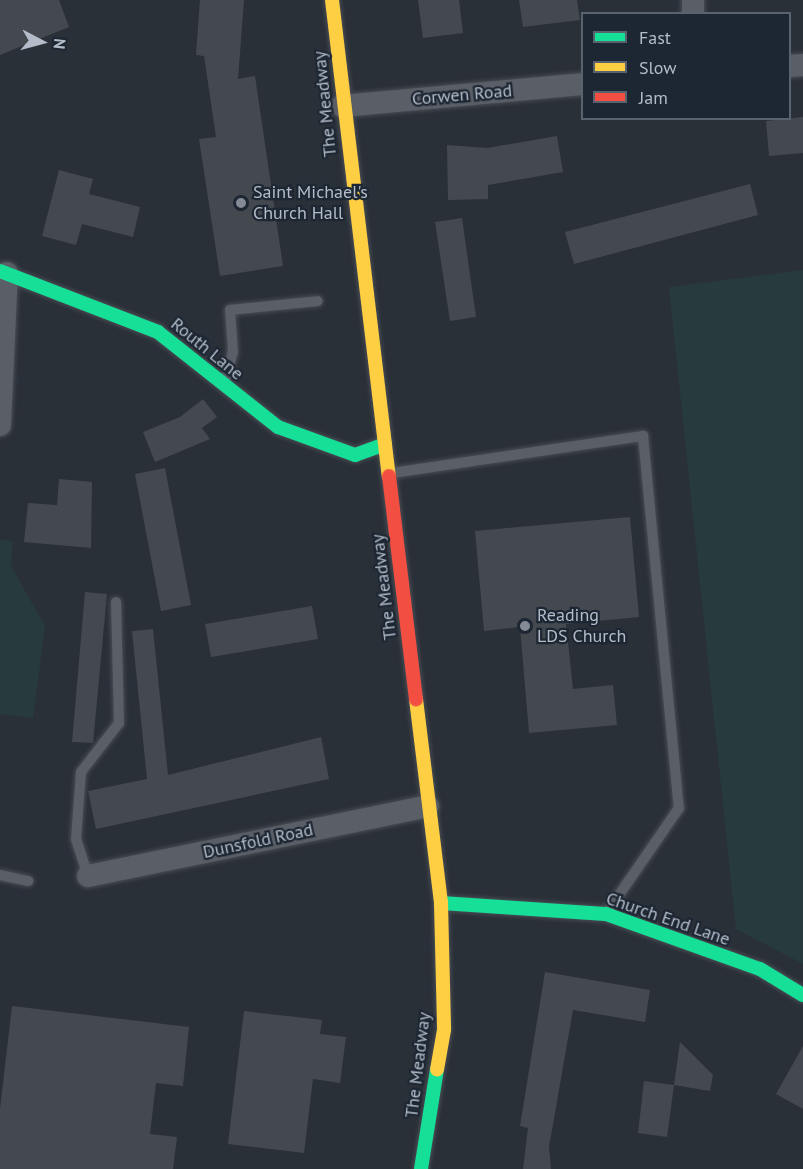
<!DOCTYPE html>
<style>
body{margin:0}
#map{position:relative;width:803px;height:1169px;overflow:hidden;background:#2a3038;font-family:"PT Sans",sans-serif}
div>[style]{position:absolute}
.green>*{inset:0;background:#273a3e}
.building>*{inset:0;background:#444950}
.roads{filter:drop-shadow(0 0 2px #484c53) drop-shadow(0 0 2px #484c53)}
.lane>*{height:10px;margin:-5px;padding:0 5px;transform-origin:5px;border-radius:5px;background:#5a5e66}
.street>*{height:22px;margin:-11px;padding:0 11px;transform-origin:11px;border-radius:11px;background:#5a5e66}
.fast>*{height:14px;margin:-7px;padding:0 7px;transform-origin:7px;border-radius:7px;background:#16e098}
.slow>*{height:14px;margin:-7px;padding:0 7px;transform-origin:7px;border-radius:7px;background:#ffcf43}
.jam>*{height:14px;margin:-7px;padding:0 7px;transform-origin:7px;border-radius:7px;background:#f24e42}
.dots>*{width:16px;height:16px;translate:-50% -50%;box-sizing:border-box;border:3px solid #1d2633;border-radius:50%}
span{translate:-50% -50%;white-space:nowrap;text-align:center;line-height:1.15;-webkit-text-stroke:4.5px #1d2633;paint-order:stroke}
.street-label{font-size:18px;color:#b4bcc9}
.poi-label{font-size:18px;color:#b4bcc9}
.left{translate:0 -50%;text-align:left}
.legend{position:absolute;left:581px;top:12px;width:210px;height:108px;box-sizing:border-box;background:#1d2633;border:2px solid #59626f;margin:0;padding:8px 10px;list-style:none;font-size:18px;color:#b4bcc9}
.legend li{display:flex;align-items:center;gap:12px;height:30px}
.legend b{width:30px;border:2px solid #59626f}
.north{position:absolute;left:12px;top:12px;width:60px;height:60px;-webkit-text-stroke:4px #1d2633;paint-order:stroke;rotate:96deg;font-size:16px;font-weight:700;line-height:24px;text-align:center;color:#b4bcc9}
.north::after{content:'';display:block;margin:auto;width:21px;height:27px;background:#b4bcc9;clip-path:polygon(50% 0,100% 100%,50% 72%,0 100%)}
</style>
<div id="map">
<div class="green">
<i style="clip-path:polygon(803px 270px,803px 964px,736px 929px,669px 287px)"></i>
<i style="clip-path:polygon(0 540px,13px 541px,11px 566px,45px 626px,33px 718px,0 714px)"></i>
</div>
<div class="building">
<i style="clip-path:polygon(0 0,59px 0,69px 27px,0 55px)"></i>
<i style="clip-path:polygon(200px 0,244px 0,238px 79px,255px 76px,283px 266px,220px 276px,199px 139px,216px 137px,204px 56px,196px 55px)"></i>
<i style="clip-path:polygon(418px 0,459px 0,463px 33px,423px 38px)"></i>
<i style="clip-path:polygon(519px 0,577px 0,580px 20px,523px 27px)"></i>
<i style="clip-path:polygon(803px 117px,803px 153px,769px 156px,766px 121px)"></i>
<i style="clip-path:polygon(557px 136px,563px 172px,488px 185px,488px 199px,448px 200px,447px 145px,487px 148px)"></i>
<i style="clip-path:polygon(59px 170px,93px 179px,89px 194px,140px 207px,133px 237px,82px 224px,76px 245px,42px 236px)"></i>
<i style="clip-path:polygon(750px 184px,758px 215px,574px 264px,565px 232px)"></i>
<i style="clip-path:polygon(462px 218px,476px 317px,450px 321px,435px 222px)"></i>
<i style="clip-path:polygon(203px 399px,217px 417px,202px 428px,210px 439px,155px 462px,143px 432px,180px 417px)"></i>
<i style="clip-path:polygon(165px 468px,191px 605px,161px 611px,135px 474px)"></i>
<i style="clip-path:polygon(59px 479px,92px 482px,91px 548px,24px 542px,28px 503px,57px 505px)"></i>
<i style="clip-path:polygon(630px 517px,639px 617px,566px 624px,573px 689px,613px 685px,617px 725px,529px 733px,520px 627px,484px 631px,475px 531px)"></i>
<i style="clip-path:polygon(85px 592px,107px 594px,93px 743px,72px 742px)"></i>
<i style="clip-path:polygon(312px 606px,318px 639px,211px 657px,205px 624px)"></i>
<i style="clip-path:polygon(153px 629px,168px 775px,321px 737px,329px 779px,96px 829px,88px 791px,147px 779px,132px 631px)"></i>
<i style="clip-path:polygon(545px 972px,650px 990px,645px 1022px,573px 1010px,549px 1147px,551px 1169px,523px 1169px,528px 1128px,520px 1126px)"></i>
<i style="clip-path:polygon(12px 1006px,189px 1027px,183px 1086px,156px 1083px,150px 1134px,177px 1137px,173px 1169px,0 1169px,0 1109px)"></i>
<i style="clip-path:polygon(244px 1011px,322px 1020px,320px 1034px,346px 1037px,340px 1083px,313px 1079px,304px 1153px,228px 1144px)"></i>
<i style="clip-path:polygon(680px 1042px,713px 1075px,710px 1091px,674px 1085px)"></i>
<i style="clip-path:polygon(803px 1046px,803px 1109px,776px 1094px)"></i>
<i style="clip-path:polygon(644px 1081px,674px 1085px,667px 1137px,638px 1133px)"></i>
</div>
<div class="roads">
<div class="lane">
<i style="left:225px;top:381px;width:30px;rotate:-75deg"></i>
<i style="left:233px;top:352px;width:42px;rotate:-94.1deg"></i>
<i style="left:230px;top:310px;width:88px;rotate:-5.8deg"></i>
<i style="left:392px;top:473px;width:254px;rotate:-8.4deg"></i>
<i style="left:643px;top:436px;width:374px;rotate:84.5deg"></i>
<i style="left:679px;top:808px;width:125px;rotate:124.6deg"></i>
<i style="left:0;top:875px;width:29px;rotate:12deg"></i>
<i style="left:88px;top:876px;width:39px;rotate:-108deg"></i>
<i style="left:76px;top:839px;width:67px;rotate:-85.7deg"></i>
<i style="left:81px;top:772px;width:62px;rotate:-52.2deg"></i>
<i style="left:119px;top:723px;width:121px;rotate:-91.4deg"></i>
</div>
<div class="street">
<i style="left:693px;top:0;width:14px;rotate:90deg"></i>
<i style="left:790px;top:66px;width:13px;rotate:-4deg"></i>
<i style="left:342px;top:106px;width:241px;rotate:-5.2deg"></i>
<i style="left:0;top:425px;width:152px;rotate:-87.4deg"></i>
<i style="left:88px;top:876px;width:347px;rotate:-11.6deg"></i>
</div>
<div class="fast">
<i style="left:0;top:271px;width:169px;rotate:21.1deg"></i>
<i style="left:158px;top:332px;width:153px;rotate:38.4deg"></i>
<i style="left:278px;top:427px;width:82px;rotate:20deg"></i>
<i style="left:355px;top:455px;width:32px;rotate:-20deg"></i>
<i style="left:441px;top:903px;width:165px;rotate:3.8deg"></i>
<i style="left:606px;top:914px;width:164px;rotate:19.7deg"></i>
<i style="left:760px;top:969px;width:50px;rotate:31.2deg"></i>
<i style="left:421px;top:1169px;width:101px;rotate:-80.9deg"></i>
</div>
<div class="slow">
<i style="left:332px;top:0;width:479px;rotate:83.2deg"></i>
<i style="left:416px;top:699px;width:206px;rotate:83deg"></i>
<i style="left:441px;top:903px;width:127px;rotate:88.6deg"></i>
<i style="left:444px;top:1030px;width:40px;rotate:100deg"></i>
</div>
<div class="jam">
<i style="left:389px;top:476px;width:225px;rotate:83.1deg"></i>
</div>
</div>
<div class="dots">
<i style="left:241px;top:203px;background:#848b96"></i>
<i style="left:525px;top:626px;background:#848b96"></i>
</div>
<div class="street-label">
<span style="left:462px;top:95px;rotate:-5deg">Corwen Road</span>
<span style="left:325px;top:104px;rotate:-96deg">The Meadway</span>
<span style="left:207px;top:349px;rotate:39deg">Routh Lane</span>
<span style="left:384px;top:587px;rotate:-97deg">The Meadway</span>
<span style="left:258px;top:841px;rotate:-12deg">Dunsfold Road</span>
<span style="left:668px;top:919px;rotate:19deg">Church End Lane</span>
<span style="left:418px;top:1065px;rotate:-83deg">The Meadway</span>
</div>
<div class="poi-label">
<span class="left" style="left:253px;top:203px">Saint Michael's<br>Church Hall</span>
<span class="left" style="left:537px;top:626px">Reading<br>LDS Church</span>
</div>
<ul class="legend">
<li><b style="height:8px;background:#16e098"></b>Fast</li>
<li><b style="height:8px;background:#ffcf43"></b>Slow</li>
<li><b style="height:8px;background:#f24e42"></b>Jam</li>
</ul>
<div class="north">N</div>
</div>
